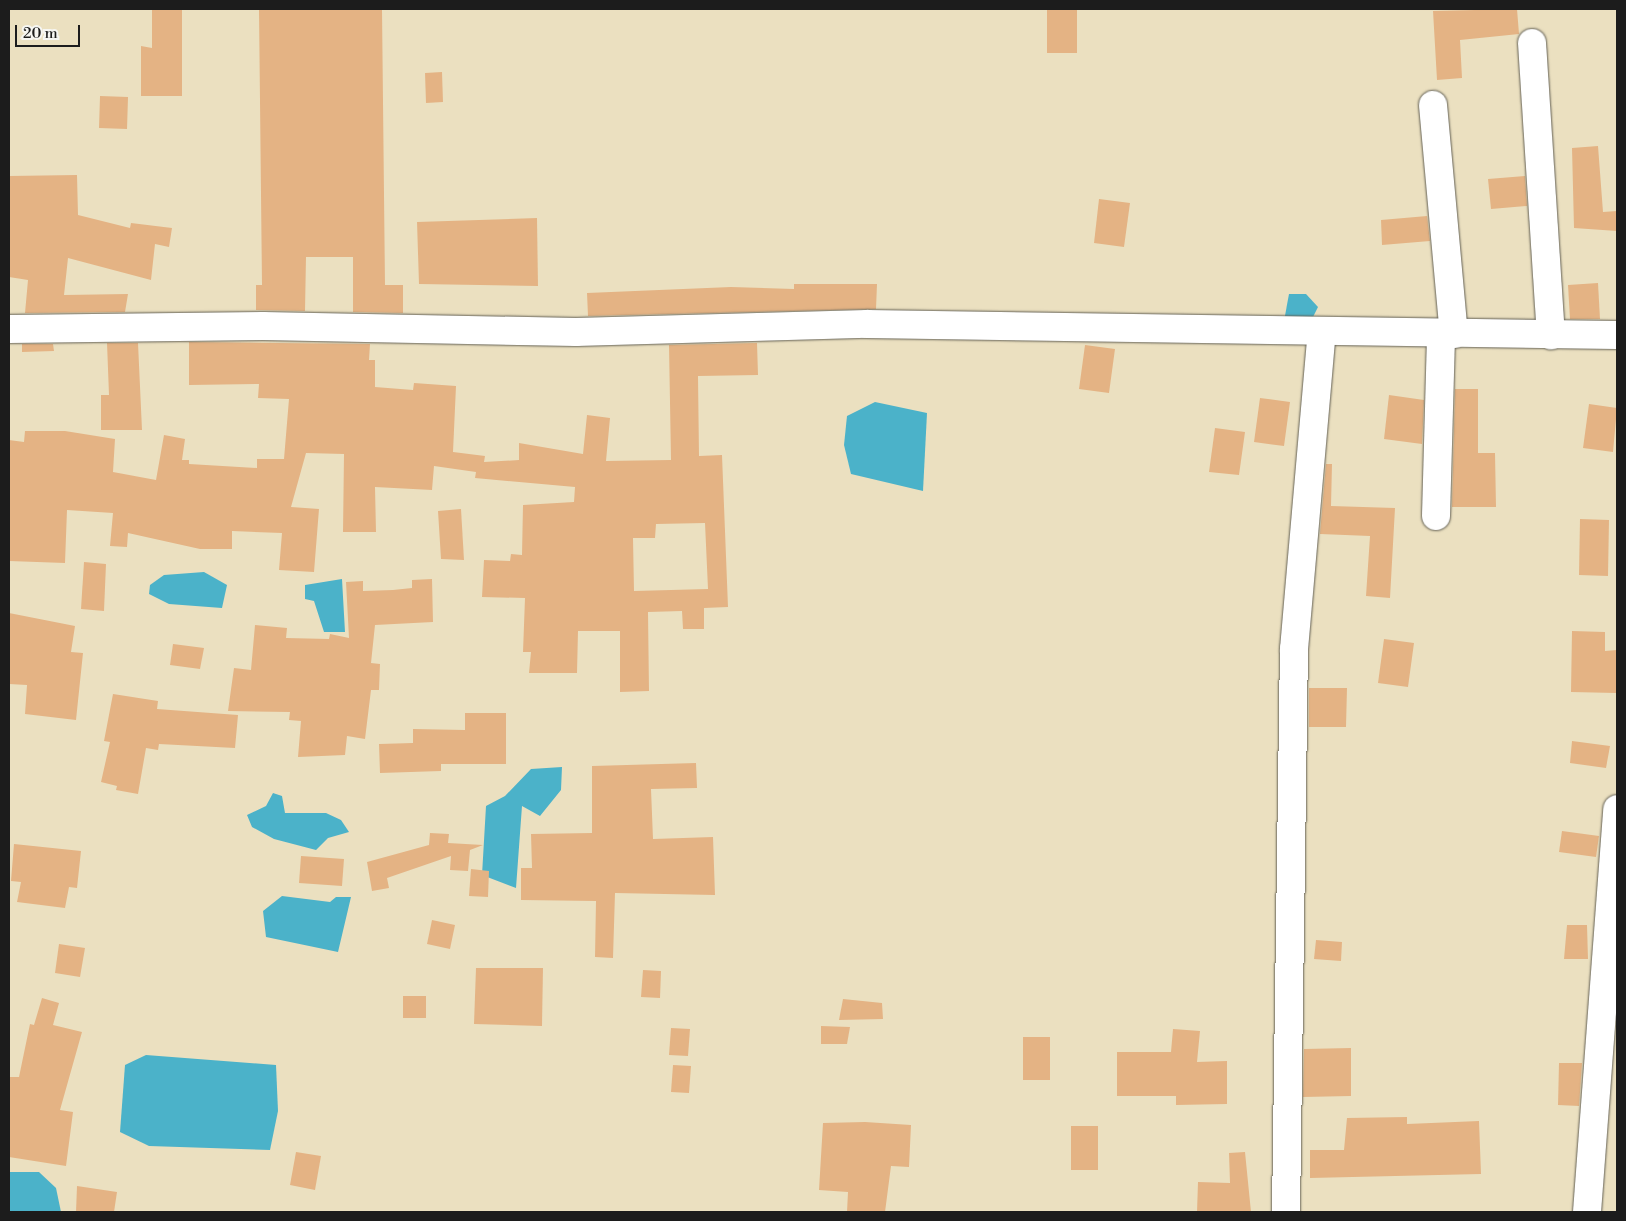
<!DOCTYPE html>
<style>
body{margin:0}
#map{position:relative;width:1626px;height:1221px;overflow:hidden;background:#ebe0c0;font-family:"Libre Bodoni",serif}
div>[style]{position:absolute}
.water>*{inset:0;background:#4bb2c9}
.building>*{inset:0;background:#e4b384}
.roads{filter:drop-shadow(0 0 1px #646155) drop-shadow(0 0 1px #646155)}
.minor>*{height:28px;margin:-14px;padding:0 14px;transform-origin:14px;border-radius:14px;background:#fff}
span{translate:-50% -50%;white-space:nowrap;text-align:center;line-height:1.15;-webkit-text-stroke:4px #f6f6f2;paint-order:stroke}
.frame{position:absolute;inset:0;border:10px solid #1c1c1c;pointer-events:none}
.scale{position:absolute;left:15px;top:25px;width:65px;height:22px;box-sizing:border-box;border:2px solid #1c1c1c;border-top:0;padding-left:6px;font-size:15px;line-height:18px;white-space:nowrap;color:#1c1c1c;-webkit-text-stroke:4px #f6f6f2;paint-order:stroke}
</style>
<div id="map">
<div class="water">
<i style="clip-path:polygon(1289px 294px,1306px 294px,1318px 307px,1310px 323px,1284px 321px)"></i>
<i style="clip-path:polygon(875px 402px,927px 413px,923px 491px,851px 474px,844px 445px,847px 416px)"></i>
<i style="clip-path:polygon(204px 572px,227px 585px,222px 608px,169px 604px,149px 594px,150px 585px,164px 575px)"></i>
<i style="clip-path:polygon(342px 579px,345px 632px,324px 632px,314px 601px,305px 599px,305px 585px)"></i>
<i style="clip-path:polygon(562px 767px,561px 790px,540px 816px,522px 806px,516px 888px,482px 875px,486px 806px,505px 796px,531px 769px)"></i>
<i style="clip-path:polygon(273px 793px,282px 796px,285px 813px,326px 813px,341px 820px,349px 832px,328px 838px,316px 850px,274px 839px,252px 827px,247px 815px,266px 806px)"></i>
<i style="clip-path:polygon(282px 896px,330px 902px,336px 897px,351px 897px,338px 952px,266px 937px,263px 911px)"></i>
<i style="clip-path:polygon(146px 1055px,276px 1065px,278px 1111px,270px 1150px,149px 1146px,120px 1132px,125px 1065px)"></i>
<i style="clip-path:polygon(9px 1172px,39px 1172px,56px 1188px,61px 1212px,9px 1212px)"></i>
</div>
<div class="building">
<i style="clip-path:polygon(152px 9px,182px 9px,182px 96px,141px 96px,141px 46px,152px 48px)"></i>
<i style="clip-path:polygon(259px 9px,382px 9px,385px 285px,403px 285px,403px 313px,353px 312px,353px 257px,306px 257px,305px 311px,256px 310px,256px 285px,262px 285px)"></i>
<i style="clip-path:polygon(1047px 9px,1077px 9px,1077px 53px,1047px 53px)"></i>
<i style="clip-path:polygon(1517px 9px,1519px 34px,1460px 40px,1462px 78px,1437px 80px,1433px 11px)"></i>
<i style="clip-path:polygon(442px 72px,443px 102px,426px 103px,425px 73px)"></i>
<i style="clip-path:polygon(100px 96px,128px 97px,127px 129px,99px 128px)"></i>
<i style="clip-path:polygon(1598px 146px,1603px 212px,1617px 211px,1617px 231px,1574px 228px,1572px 148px)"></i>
<i style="clip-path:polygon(77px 175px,78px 215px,130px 228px,131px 223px,172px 228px,169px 247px,155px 244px,151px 280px,68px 258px,64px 295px,128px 294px,125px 312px,25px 313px,28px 280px,9px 277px,9px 176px)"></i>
<i style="clip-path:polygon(1525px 176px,1527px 206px,1491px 209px,1488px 179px)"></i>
<i style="clip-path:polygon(1099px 199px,1130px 203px,1124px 247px,1094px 243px)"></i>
<i style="clip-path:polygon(1427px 216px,1430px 241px,1382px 245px,1381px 220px)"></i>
<i style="clip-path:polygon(537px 218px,538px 286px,419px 284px,417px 222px)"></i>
<i style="clip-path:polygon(1598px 283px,1600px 319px,1570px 319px,1568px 285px)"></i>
<i style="clip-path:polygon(794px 284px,877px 284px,876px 309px,588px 316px,587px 293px,731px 287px,794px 289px)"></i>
<i style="clip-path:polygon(evenodd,189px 342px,370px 344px,369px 360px,375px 360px,375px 387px,413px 390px,414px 383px,456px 386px,453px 452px,485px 456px,484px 462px,519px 460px,519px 443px,583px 454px,587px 415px,610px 418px,606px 461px,671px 460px,669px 345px,757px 343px,758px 375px,698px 376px,699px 456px,722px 455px,728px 607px,704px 608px,704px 629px,683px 629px,682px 611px,648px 612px,649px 691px,620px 692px,620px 631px,578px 631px,577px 673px,529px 673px,531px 652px,523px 652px,525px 598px,482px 597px,484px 560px,510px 561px,511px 554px,522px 555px,523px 505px,574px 502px,575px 487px,475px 478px,476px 472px,434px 466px,432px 490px,375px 487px,376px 532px,343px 532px,344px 454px,306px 453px,291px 507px,319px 509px,314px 572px,279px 570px,282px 533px,232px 531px,232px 549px,200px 549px,128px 533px,127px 547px,110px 546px,113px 513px,67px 510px,65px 563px,9px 561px,9px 440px,24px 442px,25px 431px,65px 431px,115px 439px,113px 472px,156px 480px,164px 435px,185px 439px,182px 460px,189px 460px,189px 464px,257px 468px,257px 459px,284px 459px,289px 399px,258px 398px,259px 384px,189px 385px,189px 342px,705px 523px,708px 589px,634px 591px,633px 538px,655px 538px,656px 524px,705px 523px)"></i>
<i style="clip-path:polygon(107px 343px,138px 343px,142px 430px,101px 430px,101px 395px,109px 395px)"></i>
<i style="clip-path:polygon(22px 344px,53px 344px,54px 351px,22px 352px)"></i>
<i style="clip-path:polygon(1085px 345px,1115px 349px,1109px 393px,1079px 389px)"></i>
<i style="clip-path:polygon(1455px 389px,1478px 389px,1478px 453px,1495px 453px,1496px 507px,1452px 507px)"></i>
<i style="clip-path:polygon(1389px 395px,1424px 400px,1422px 444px,1384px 439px)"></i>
<i style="clip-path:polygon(1260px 398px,1290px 402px,1284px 446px,1254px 442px)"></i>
<i style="clip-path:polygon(1589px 404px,1617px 408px,1613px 452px,1583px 448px)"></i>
<i style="clip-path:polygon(1215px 428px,1245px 432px,1239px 475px,1209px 472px)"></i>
<i style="clip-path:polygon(1326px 464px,1332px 464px,1331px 506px,1395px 508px,1390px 598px,1366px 596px,1370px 536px,1320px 534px)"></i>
<i style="clip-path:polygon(461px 509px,464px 560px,441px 559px,438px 511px)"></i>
<i style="clip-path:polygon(1580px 519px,1609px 520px,1608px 576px,1579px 575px)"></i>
<i style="clip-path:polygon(84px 562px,106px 564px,104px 611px,81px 609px)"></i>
<i style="clip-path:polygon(432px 579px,433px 622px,375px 625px,371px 663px,380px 664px,379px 690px,371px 690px,365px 739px,347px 736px,345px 755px,298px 757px,301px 721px,289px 720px,290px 712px,228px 711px,234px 668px,251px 670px,255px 625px,287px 628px,286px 638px,329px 639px,330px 634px,349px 638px,346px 582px,363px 581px,363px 591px,393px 590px,412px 588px,412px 580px)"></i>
<i style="clip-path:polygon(9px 613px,75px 626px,71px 652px,83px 653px,76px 720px,25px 714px,27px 685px,9px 684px)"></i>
<i style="clip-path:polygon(1572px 631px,1605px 632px,1605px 651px,1617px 650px,1616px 693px,1571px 692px)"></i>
<i style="clip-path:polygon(1384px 639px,1414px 643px,1408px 687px,1378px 683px)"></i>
<i style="clip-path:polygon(173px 644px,204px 648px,200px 669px,170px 665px)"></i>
<i style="clip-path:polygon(1309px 688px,1347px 688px,1346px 727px,1309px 727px)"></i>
<i style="clip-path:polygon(113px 694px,158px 701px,157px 709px,238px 715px,235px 748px,159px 744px,158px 750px,146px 748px,138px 794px,116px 790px,117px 786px,101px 782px,110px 742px,104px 741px)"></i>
<i style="clip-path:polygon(465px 713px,506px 713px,506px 764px,441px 764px,441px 771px,380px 773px,379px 744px,413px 743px,413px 729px,465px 730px)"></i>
<i style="clip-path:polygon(1572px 741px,1610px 746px,1606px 768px,1570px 763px)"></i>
<i style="clip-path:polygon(696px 763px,697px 788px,651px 789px,653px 839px,713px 837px,715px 895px,615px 893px,613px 958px,595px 957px,596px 901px,521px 900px,521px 868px,532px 868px,531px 834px,592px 833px,592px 766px)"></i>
<i style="clip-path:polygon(1562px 831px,1599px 836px,1596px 857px,1559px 852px)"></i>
<i style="clip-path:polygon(430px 833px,449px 834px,448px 843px,483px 845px,470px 850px,468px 871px,450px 870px,451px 856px,387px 878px,389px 888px,372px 891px,367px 862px,429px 845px)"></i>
<i style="clip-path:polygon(14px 844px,81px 851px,77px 888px,69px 887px,65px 908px,17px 902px,21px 882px,11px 881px)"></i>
<i style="clip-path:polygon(301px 856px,344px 859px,342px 886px,299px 883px)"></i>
<i style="clip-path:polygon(471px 869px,489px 871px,488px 897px,469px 896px)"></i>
<i style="clip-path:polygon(432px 920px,455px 925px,450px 949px,427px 944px)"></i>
<i style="clip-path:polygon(1567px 925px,1587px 925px,1588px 959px,1564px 959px)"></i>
<i style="clip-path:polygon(1316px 940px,1342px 942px,1341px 961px,1314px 959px)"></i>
<i style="clip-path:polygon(59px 944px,85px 948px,80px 977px,55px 973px)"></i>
<i style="clip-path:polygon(476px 968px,543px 968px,542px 1026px,474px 1024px)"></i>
<i style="clip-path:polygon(643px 970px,661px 971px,660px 998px,641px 997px)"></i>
<i style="clip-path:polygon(403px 996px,426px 996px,426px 1018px,403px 1018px)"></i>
<i style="clip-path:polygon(42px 998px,59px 1003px,53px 1025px,82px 1032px,60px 1110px,73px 1112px,66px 1166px,9px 1157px,9px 1077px,19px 1077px,30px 1024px,34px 1025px)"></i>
<i style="clip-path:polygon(843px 999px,882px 1003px,883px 1019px,839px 1020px)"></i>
<i style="clip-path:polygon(821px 1026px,850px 1027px,847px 1044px,821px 1044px)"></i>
<i style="clip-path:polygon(671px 1028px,690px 1029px,688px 1056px,669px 1055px)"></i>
<i style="clip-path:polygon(1173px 1029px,1200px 1031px,1197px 1062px,1227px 1061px,1227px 1104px,1176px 1105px,1176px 1096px,1117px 1096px,1117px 1052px,1171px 1052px)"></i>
<i style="clip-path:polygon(1023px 1037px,1050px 1037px,1050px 1080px,1023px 1080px)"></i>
<i style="clip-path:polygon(1351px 1048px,1351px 1096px,1303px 1097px,1304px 1049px)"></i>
<i style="clip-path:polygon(1559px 1063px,1582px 1063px,1579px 1106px,1558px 1105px)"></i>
<i style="clip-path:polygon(673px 1065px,691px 1066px,689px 1093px,671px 1092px)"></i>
<i style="clip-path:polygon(1407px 1117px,1407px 1124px,1479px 1121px,1481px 1174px,1310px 1178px,1310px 1150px,1344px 1150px,1347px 1118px)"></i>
<i style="clip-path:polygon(865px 1122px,911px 1125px,909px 1167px,891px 1166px,885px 1212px,847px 1212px,848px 1192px,819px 1190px,823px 1123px)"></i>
<i style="clip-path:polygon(1071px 1126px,1098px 1126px,1098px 1170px,1071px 1170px)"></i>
<i style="clip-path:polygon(296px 1152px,321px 1156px,315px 1190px,290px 1185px)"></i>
<i style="clip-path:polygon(1245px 1152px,1251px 1212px,1197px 1212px,1198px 1182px,1230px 1183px,1229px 1153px)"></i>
<i style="clip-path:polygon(77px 1186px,117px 1192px,114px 1212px,76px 1212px)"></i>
</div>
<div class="roads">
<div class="minor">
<i style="left:1532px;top:43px;width:293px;rotate:86.3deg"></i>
<i style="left:1433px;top:105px;width:230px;rotate:84.8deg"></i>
<i style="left:9px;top:329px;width:254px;rotate:-0.7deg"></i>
<i style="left:263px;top:326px;width:313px;rotate:1.1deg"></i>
<i style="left:576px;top:332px;width:291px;rotate:-1.6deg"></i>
<i style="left:867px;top:324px;width:750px;rotate:0.84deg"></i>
<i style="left:1436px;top:516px;width:182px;rotate:-88.4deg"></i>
<i style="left:1286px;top:1212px;width:563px;rotate:-89.19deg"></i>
<i style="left:1294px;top:649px;width:318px;rotate:-85deg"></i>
<i style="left:1587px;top:1212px;width:404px;rotate:-85.7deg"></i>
</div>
</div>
<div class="frame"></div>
<div class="scale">20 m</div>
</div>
